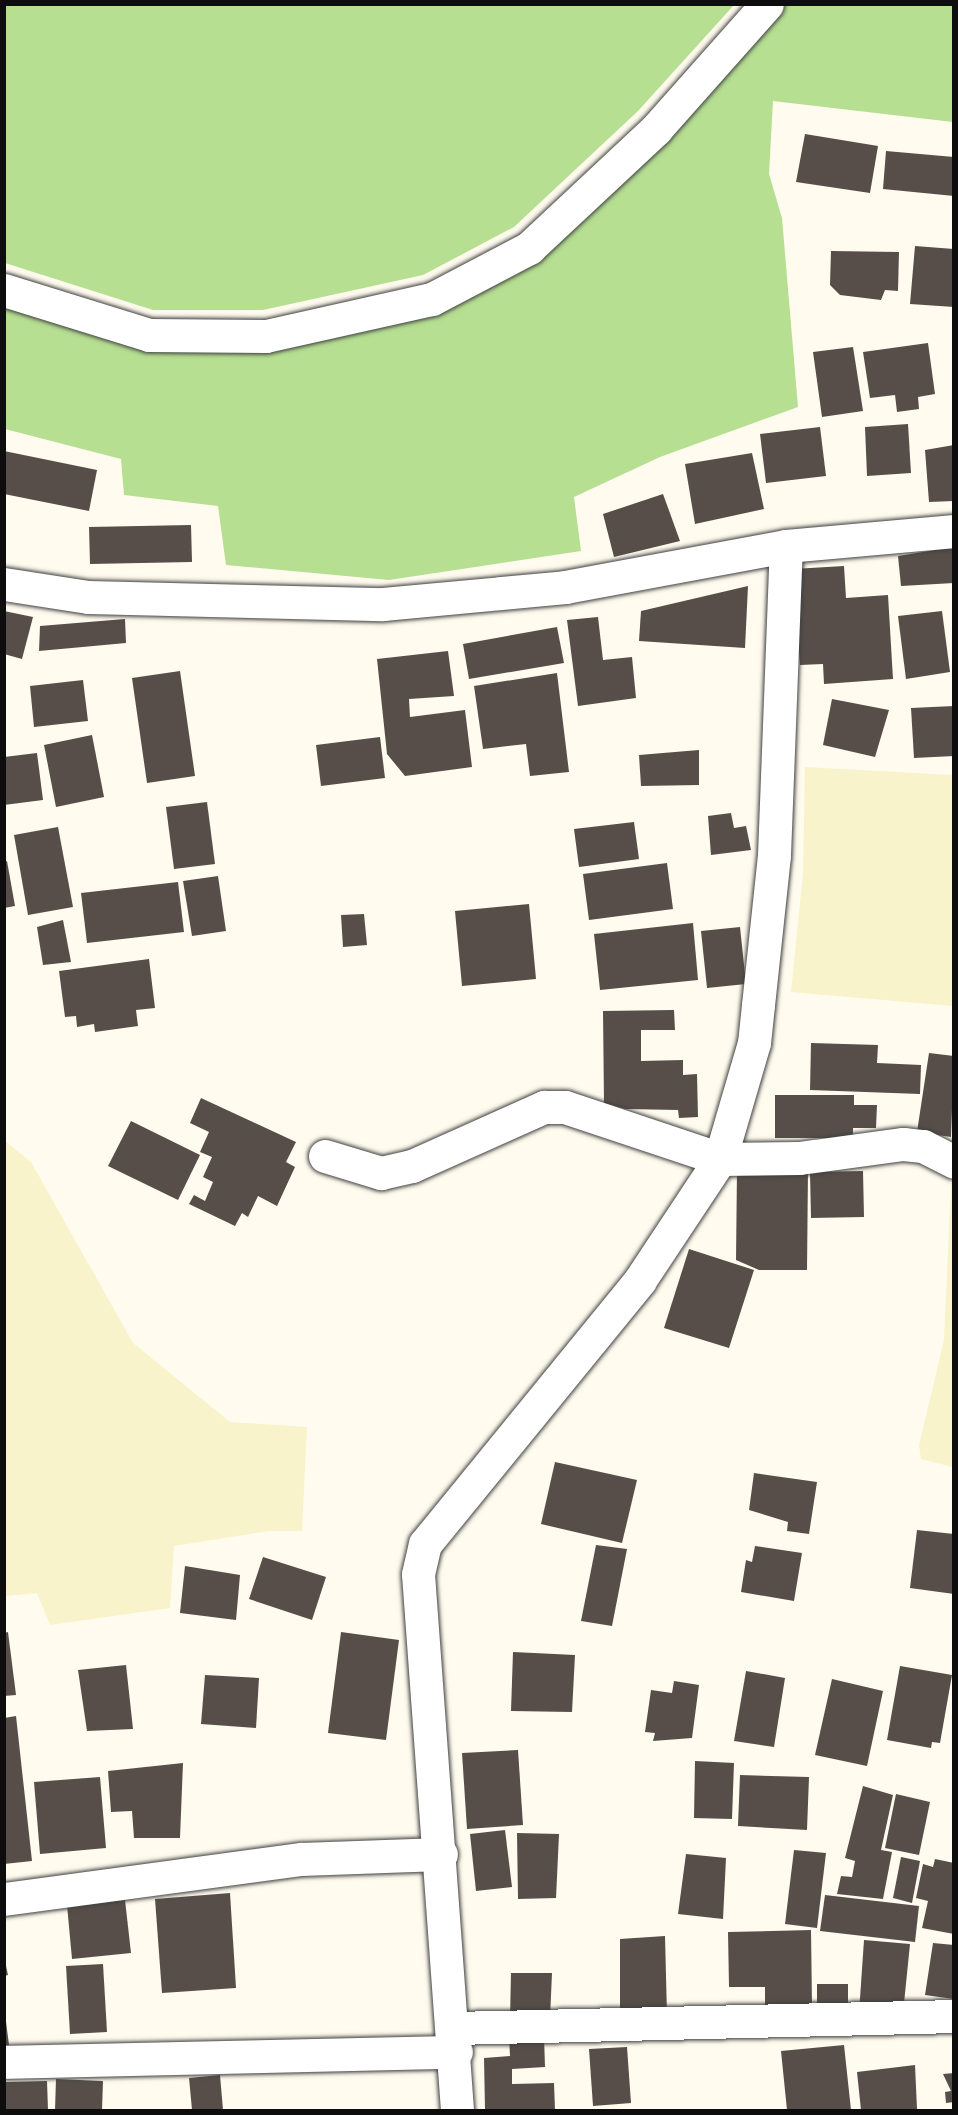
<!DOCTYPE html>
<style>
body{margin:0}
#map{position:relative;width:958px;height:2115px;overflow:hidden;background:#fffbee;font-family:"Playfair Display",serif}
div>[style]{position:absolute}
.farmland>*{inset:0;background:#f8f3cb}
.forest>*{inset:0;background:#b6df92}
.building>*{inset:0;background:#574e49}
.roads{filter:drop-shadow(0 0 2px #404040) drop-shadow(0 0 2px #404040)}
.minor>*{height:33px;margin:-16.5px;padding:0 16.5px;transform-origin:16.5px;border-radius:16.5px;background:#fff}
span{translate:-50% -50%;white-space:nowrap;text-align:center;line-height:1.15;-webkit-text-stroke:6px #fff;paint-order:stroke}
.frame{position:absolute;inset:0;border:6px solid #0d0d0d;pointer-events:none}
</style>
<div id="map">
<div class="farmland">
<i style="clip-path:polygon(805px 767px,953px 775px,953px 1006px,791px 992px,803px 873px)"></i>
<i style="clip-path:polygon(4px 1140px,31px 1162px,133px 1343px,230px 1422px,307px 1427px,302px 1531px,269px 1531px,174px 1546px,170px 1608px,50px 1625px,37px 1593px,5px 1596px)"></i>
<i style="clip-path:polygon(951px 1183px,954px 1184px,953px 1467px,921px 1459px,919px 1445px,944px 1340px)"></i>
</div>
<div class="forest">
<i style="clip-path:polygon(5px 4px,734px 4px,734px 5px,638px 111px,514px 227px,423px 275px,263px 310px,153px 310px,5px 263px)"></i>
<i style="clip-path:polygon(775px 5px,953px 5px,953px 122px,773px 101px,769px 174px,782px 218px,798px 407px,660px 457px,574px 497px,581px 551px,389px 580px,226px 565px,218px 506px,124px 495px,121px 459px,5px 429px,4px 296px,266px 342px,533px 253px)"></i>
</div>
<div class="building">
<i style="clip-path:polygon(805px 134px,878px 146px,870px 193px,796px 182px)"></i>
<i style="clip-path:polygon(886px 151px,954px 157px,954px 196px,883px 189px)"></i>
<i style="clip-path:polygon(915px 246px,954px 249px,954px 307px,910px 304px)"></i>
<i style="clip-path:polygon(831px 251px,899px 252px,898px 291px,885px 290px,881px 300px,840px 295px,830px 285px)"></i>
<i style="clip-path:polygon(928px 343px,935px 394px,918px 397px,919px 409px,897px 412px,895px 395px,870px 398px,863px 352px)"></i>
<i style="clip-path:polygon(853px 347px,863px 411px,822px 417px,813px 352px)"></i>
<i style="clip-path:polygon(908px 424px,911px 473px,867px 476px,865px 427px)"></i>
<i style="clip-path:polygon(820px 427px,826px 476px,766px 483px,760px 434px)"></i>
<i style="clip-path:polygon(954px 445px,954px 501px,929px 502px,925px 450px)"></i>
<i style="clip-path:polygon(4px 451px,97px 470px,89px 511px,4px 494px)"></i>
<i style="clip-path:polygon(752px 453px,764px 509px,695px 524px,685px 464px)"></i>
<i style="clip-path:polygon(663px 494px,680px 541px,614px 557px,603px 514px)"></i>
<i style="clip-path:polygon(191px 525px,192px 562px,90px 564px,89px 527px)"></i>
<i style="clip-path:polygon(954px 547px,954px 583px,901px 586px,898px 556px)"></i>
<i style="clip-path:polygon(844px 566px,846px 598px,888px 595px,893px 679px,824px 684px,823px 664px,800px 665px,793px 569px)"></i>
<i style="clip-path:polygon(748px 586px,745px 648px,639px 641px,641px 611px)"></i>
<i style="clip-path:polygon(4px 611px,33px 617px,22px 659px,4px 654px)"></i>
<i style="clip-path:polygon(942px 611px,950px 672px,906px 679px,898px 616px)"></i>
<i style="clip-path:polygon(598px 617px,603px 660px,632px 657px,636px 698px,578px 706px,567px 620px)"></i>
<i style="clip-path:polygon(125px 619px,126px 643px,39px 651px,40px 626px)"></i>
<i style="clip-path:polygon(557px 627px,564px 663px,469px 679px,463px 644px)"></i>
<i style="clip-path:polygon(448px 651px,454px 696px,409px 699px,410px 717px,465px 710px,472px 767px,405px 776px,387px 754px,377px 659px)"></i>
<i style="clip-path:polygon(180px 671px,195px 776px,147px 783px,132px 678px)"></i>
<i style="clip-path:polygon(557px 673px,569px 772px,530px 776px,526px 744px,483px 749px,474px 686px)"></i>
<i style="clip-path:polygon(83px 680px,88px 721px,34px 727px,30px 686px)"></i>
<i style="clip-path:polygon(832px 699px,889px 710px,875px 757px,823px 745px)"></i>
<i style="clip-path:polygon(954px 706px,954px 756px,914px 758px,911px 708px)"></i>
<i style="clip-path:polygon(92px 735px,104px 797px,56px 807px,44px 745px)"></i>
<i style="clip-path:polygon(380px 737px,385px 778px,321px 786px,316px 745px)"></i>
<i style="clip-path:polygon(699px 750px,699px 785px,641px 786px,639px 755px)"></i>
<i style="clip-path:polygon(37px 753px,43px 800px,4px 805px,4px 757px)"></i>
<i style="clip-path:polygon(207px 802px,215px 864px,174px 869px,166px 807px)"></i>
<i style="clip-path:polygon(731px 813px,734px 828px,746px 826px,751px 850px,711px 855px,708px 816px)"></i>
<i style="clip-path:polygon(634px 822px,639px 859px,579px 867px,574px 829px)"></i>
<i style="clip-path:polygon(58px 827px,73px 907px,28px 915px,14px 835px)"></i>
<i style="clip-path:polygon(7px 861px,15px 906px,4px 908px,4px 862px)"></i>
<i style="clip-path:polygon(667px 863px,673px 909px,589px 920px,583px 874px)"></i>
<i style="clip-path:polygon(218px 876px,226px 931px,192px 936px,183px 881px)"></i>
<i style="clip-path:polygon(178px 882px,184px 932px,87px 943px,81px 893px)"></i>
<i style="clip-path:polygon(529px 904px,536px 979px,462px 986px,455px 911px)"></i>
<i style="clip-path:polygon(364px 914px,367px 945px,343px 947px,341px 915px)"></i>
<i style="clip-path:polygon(63px 920px,71px 962px,43px 965px,37px 927px)"></i>
<i style="clip-path:polygon(693px 923px,698px 980px,600px 990px,594px 934px)"></i>
<i style="clip-path:polygon(740px 927px,746px 984px,707px 988px,701px 931px)"></i>
<i style="clip-path:polygon(149px 959px,155px 1008px,136px 1010px,138px 1026px,95px 1032px,94px 1024px,77px 1027px,76px 1016px,65px 1017px,59px 971px)"></i>
<i style="clip-path:polygon(674px 1010px,675px 1030px,641px 1030px,641px 1061px,683px 1060px,683px 1075px,697px 1074px,698px 1117px,679px 1118px,678px 1110px,625px 1109px,604px 1103px,603px 1011px)"></i>
<i style="clip-path:polygon(811px 1043px,878px 1045px,877px 1063px,921px 1065px,920px 1094px,810px 1090px)"></i>
<i style="clip-path:polygon(929px 1053px,954px 1056px,951px 1137px,917px 1132px)"></i>
<i style="clip-path:polygon(775px 1095px,854px 1095px,854px 1105px,877px 1105px,876px 1128px,853px 1128px,853px 1138px,775px 1138px)"></i>
<i style="clip-path:polygon(201px 1098px,296px 1142px,286px 1162px,295px 1167px,277px 1206px,258px 1196px,248px 1217px,242px 1213px,235px 1226px,189px 1204px,194px 1195px,205px 1201px,213px 1182px,203px 1177px,212px 1157px,200px 1152px,209px 1132px,190px 1123px)"></i>
<i style="clip-path:polygon(131px 1121px,200px 1155px,178px 1200px,108px 1166px)"></i>
<i style="clip-path:polygon(737px 1169px,808px 1169px,807px 1270px,759px 1270px,736px 1260px)"></i>
<i style="clip-path:polygon(863px 1171px,864px 1217px,811px 1218px,810px 1172px)"></i>
<i style="clip-path:polygon(689px 1249px,754px 1270px,729px 1348px,664px 1328px)"></i>
<i style="clip-path:polygon(555px 1462px,637px 1480px,622px 1543px,541px 1524px)"></i>
<i style="clip-path:polygon(754px 1473px,817px 1482px,809px 1534px,787px 1531px,788px 1522px,749px 1510px)"></i>
<i style="clip-path:polygon(917px 1530px,954px 1534px,954px 1594px,910px 1588px)"></i>
<i style="clip-path:polygon(596px 1545px,627px 1549px,612px 1626px,581px 1621px)"></i>
<i style="clip-path:polygon(755px 1546px,802px 1553px,794px 1601px,741px 1592px,746px 1560px,752px 1562px)"></i>
<i style="clip-path:polygon(263px 1557px,326px 1577px,312px 1620px,249px 1599px)"></i>
<i style="clip-path:polygon(185px 1566px,240px 1575px,236px 1620px,180px 1613px)"></i>
<i style="clip-path:polygon(8px 1632px,16px 1695px,4px 1696px,4px 1633px)"></i>
<i style="clip-path:polygon(341px 1632px,399px 1640px,386px 1740px,328px 1733px)"></i>
<i style="clip-path:polygon(513px 1652px,575px 1655px,572px 1712px,511px 1711px)"></i>
<i style="clip-path:polygon(126px 1665px,133px 1729px,87px 1731px,78px 1670px)"></i>
<i style="clip-path:polygon(900px 1666px,952px 1675px,940px 1743px,932px 1742px,931px 1748px,887px 1740px)"></i>
<i style="clip-path:polygon(746px 1671px,785px 1678px,774px 1747px,734px 1741px)"></i>
<i style="clip-path:polygon(205px 1675px,259px 1678px,256px 1728px,201px 1724px)"></i>
<i style="clip-path:polygon(832px 1679px,883px 1691px,867px 1766px,815px 1755px)"></i>
<i style="clip-path:polygon(674px 1681px,699px 1685px,692px 1738px,653px 1741px,655px 1733px,645px 1732px,651px 1690px,672px 1693px)"></i>
<i style="clip-path:polygon(16px 1716px,32px 1861px,4px 1864px,4px 1718px)"></i>
<i style="clip-path:polygon(518px 1750px,523px 1825px,467px 1829px,462px 1753px)"></i>
<i style="clip-path:polygon(695px 1761px,734px 1763px,732px 1819px,694px 1818px)"></i>
<i style="clip-path:polygon(183px 1763px,180px 1838px,134px 1838px,132px 1811px,111px 1812px,108px 1771px)"></i>
<i style="clip-path:polygon(740px 1775px,809px 1777px,807px 1830px,738px 1826px)"></i>
<i style="clip-path:polygon(100px 1777px,106px 1848px,40px 1854px,34px 1782px)"></i>
<i style="clip-path:polygon(863px 1786px,893px 1795px,881px 1850px,892px 1852px,883px 1899px,837px 1894px,841px 1876px,852px 1877px,855px 1861px,845px 1858px)"></i>
<i style="clip-path:polygon(896px 1794px,930px 1802px,919px 1855px,885px 1848px)"></i>
<i style="clip-path:polygon(505px 1830px,512px 1887px,476px 1891px,470px 1834px)"></i>
<i style="clip-path:polygon(517px 1833px,559px 1834px,556px 1898px,518px 1899px)"></i>
<i style="clip-path:polygon(794px 1850px,826px 1853px,817px 1928px,785px 1924px)"></i>
<i style="clip-path:polygon(686px 1854px,726px 1858px,723px 1919px,678px 1914px)"></i>
<i style="clip-path:polygon(901px 1857px,920px 1861px,912px 1903px,893px 1898px)"></i>
<i style="clip-path:polygon(935px 1859px,954px 1863px,954px 1934px,922px 1928px,928px 1901px,916px 1898px,923px 1864px,933px 1867px)"></i>
<i style="clip-path:polygon(230px 1893px,236px 1988px,162px 1993px,155px 1899px)"></i>
<i style="clip-path:polygon(825px 1895px,919px 1906px,915px 1942px,820px 1931px)"></i>
<i style="clip-path:polygon(125px 1900px,131px 1953px,72px 1959px,67px 1905px)"></i>
<i style="clip-path:polygon(811px 1930px,812px 2005px,765px 2006px,765px 1987px,729px 1987px,728px 1932px)"></i>
<i style="clip-path:polygon(665px 1936px,667px 2016px,620px 2017px,620px 1939px)"></i>
<i style="clip-path:polygon(864px 1940px,910px 1944px,903px 2013px,859px 2013px)"></i>
<i style="clip-path:polygon(933px 1943px,954px 1945px,954px 1999px,925px 1995px)"></i>
<i style="clip-path:polygon(4px 1957px,8px 1975px,4px 1976px)"></i>
<i style="clip-path:polygon(103px 1964px,107px 2032px,70px 2034px,66px 1966px)"></i>
<i style="clip-path:polygon(511px 1973px,552px 1973px,550px 2018px,510px 2019px)"></i>
<i style="clip-path:polygon(817px 1984px,848px 1984px,848px 2014px,817px 2014px)"></i>
<i style="clip-path:polygon(4px 2006px,9px 2045px,4px 2046px)"></i>
<i style="clip-path:polygon(544px 2036px,545px 2067px,512px 2069px,512px 2084px,554px 2083px,555px 2110px,485px 2110px,484px 2058px,510px 2056px,509px 2037px)"></i>
<i style="clip-path:polygon(844px 2045px,851px 2110px,787px 2110px,781px 2051px)"></i>
<i style="clip-path:polygon(627px 2047px,631px 2103px,593px 2106px,589px 2049px)"></i>
<i style="clip-path:polygon(915px 2065px,917px 2109px,861px 2110px,857px 2072px)"></i>
<i style="clip-path:polygon(954px 2073px,954px 2102px,946px 2103px,945px 2092px,951px 2091px,943px 2074px)"></i>
<i style="clip-path:polygon(220px 2075px,223px 2110px,192px 2110px,189px 2078px)"></i>
<i style="clip-path:polygon(56px 2079px,103px 2081px,102px 2110px,55px 2110px)"></i>
<i style="clip-path:polygon(47px 2081px,48px 2110px,4px 2110px,4px 2082px)"></i>
</div>
<div class="roads">
<div class="minor">
<i style="left:4px;top:290px;width:152px;rotate:17.2deg"></i>
<i style="left:149px;top:335px;width:117px;rotate:0.5deg"></i>
<i style="left:266px;top:336px;width:170px;rotate:-12.6deg"></i>
<i style="left:432px;top:299px;width:110px;rotate:-27.7deg"></i>
<i style="left:529px;top:248px;width:174px;rotate:-43.1deg"></i>
<i style="left:656px;top:129px;width:167px;rotate:-48.4deg"></i>
<i style="left:4px;top:584px;width:85px;rotate:8.8deg"></i>
<i style="left:88px;top:597px;width:295px;rotate:1.4deg"></i>
<i style="left:383px;top:604px;width:183px;rotate:-5.3deg"></i>
<i style="left:565px;top:587px;width:225px;rotate:-10.5deg"></i>
<i style="left:786px;top:546px;width:169px;rotate:-5.1deg"></i>
<i style="left:325px;top:1156px;width:59px;rotate:16.9deg"></i>
<i style="left:381px;top:1173px;width:32px;rotate:-13deg"></i>
<i style="left:412px;top:1166px;width:145px;rotate:-24.1deg"></i>
<i style="left:544px;top:1107px;width:21px"></i>
<i style="left:565px;top:1107px;width:163px;rotate:18.5deg"></i>
<i style="left:720px;top:1159px;width:79px;rotate:-0.7deg"></i>
<i style="left:799px;top:1158px;width:105px;rotate:-7.7deg"></i>
<i style="left:903px;top:1144px;width:20px;rotate:6deg"></i>
<i style="left:923px;top:1146px;width:35px;rotate:27deg"></i>
<i style="left:4px;top:1899px;width:300px;rotate:-7.7deg"></i>
<i style="left:301px;top:1859px;width:140px;rotate:-2deg"></i>
<i style="left:454px;top:2028px;width:500px;rotate:-1.37deg"></i>
<i style="left:4px;top:2062px;width:452px;rotate:-1.3deg"></i>
<i style="left:457px;top:2110px;width:537px;rotate:-94.16deg"></i>
<i style="left:418px;top:1574px;width:31px;rotate:-77deg"></i>
<i style="left:425px;top:1544px;width:340px;rotate:-50.8deg"></i>
<i style="left:640px;top:1280px;width:145px;rotate:-56.5deg"></i>
<i style="left:720px;top:1159px;width:121px;rotate:-73.7deg"></i>
<i style="left:754px;top:1043px;width:38px;rotate:-84deg"></i>
<i style="left:758px;top:1005px;width:151px;rotate:-83.9deg"></i>
<i style="left:774px;top:855px;width:309px;rotate:-87.8deg"></i>
</div>
</div>
<div class="frame"></div>
</div>
